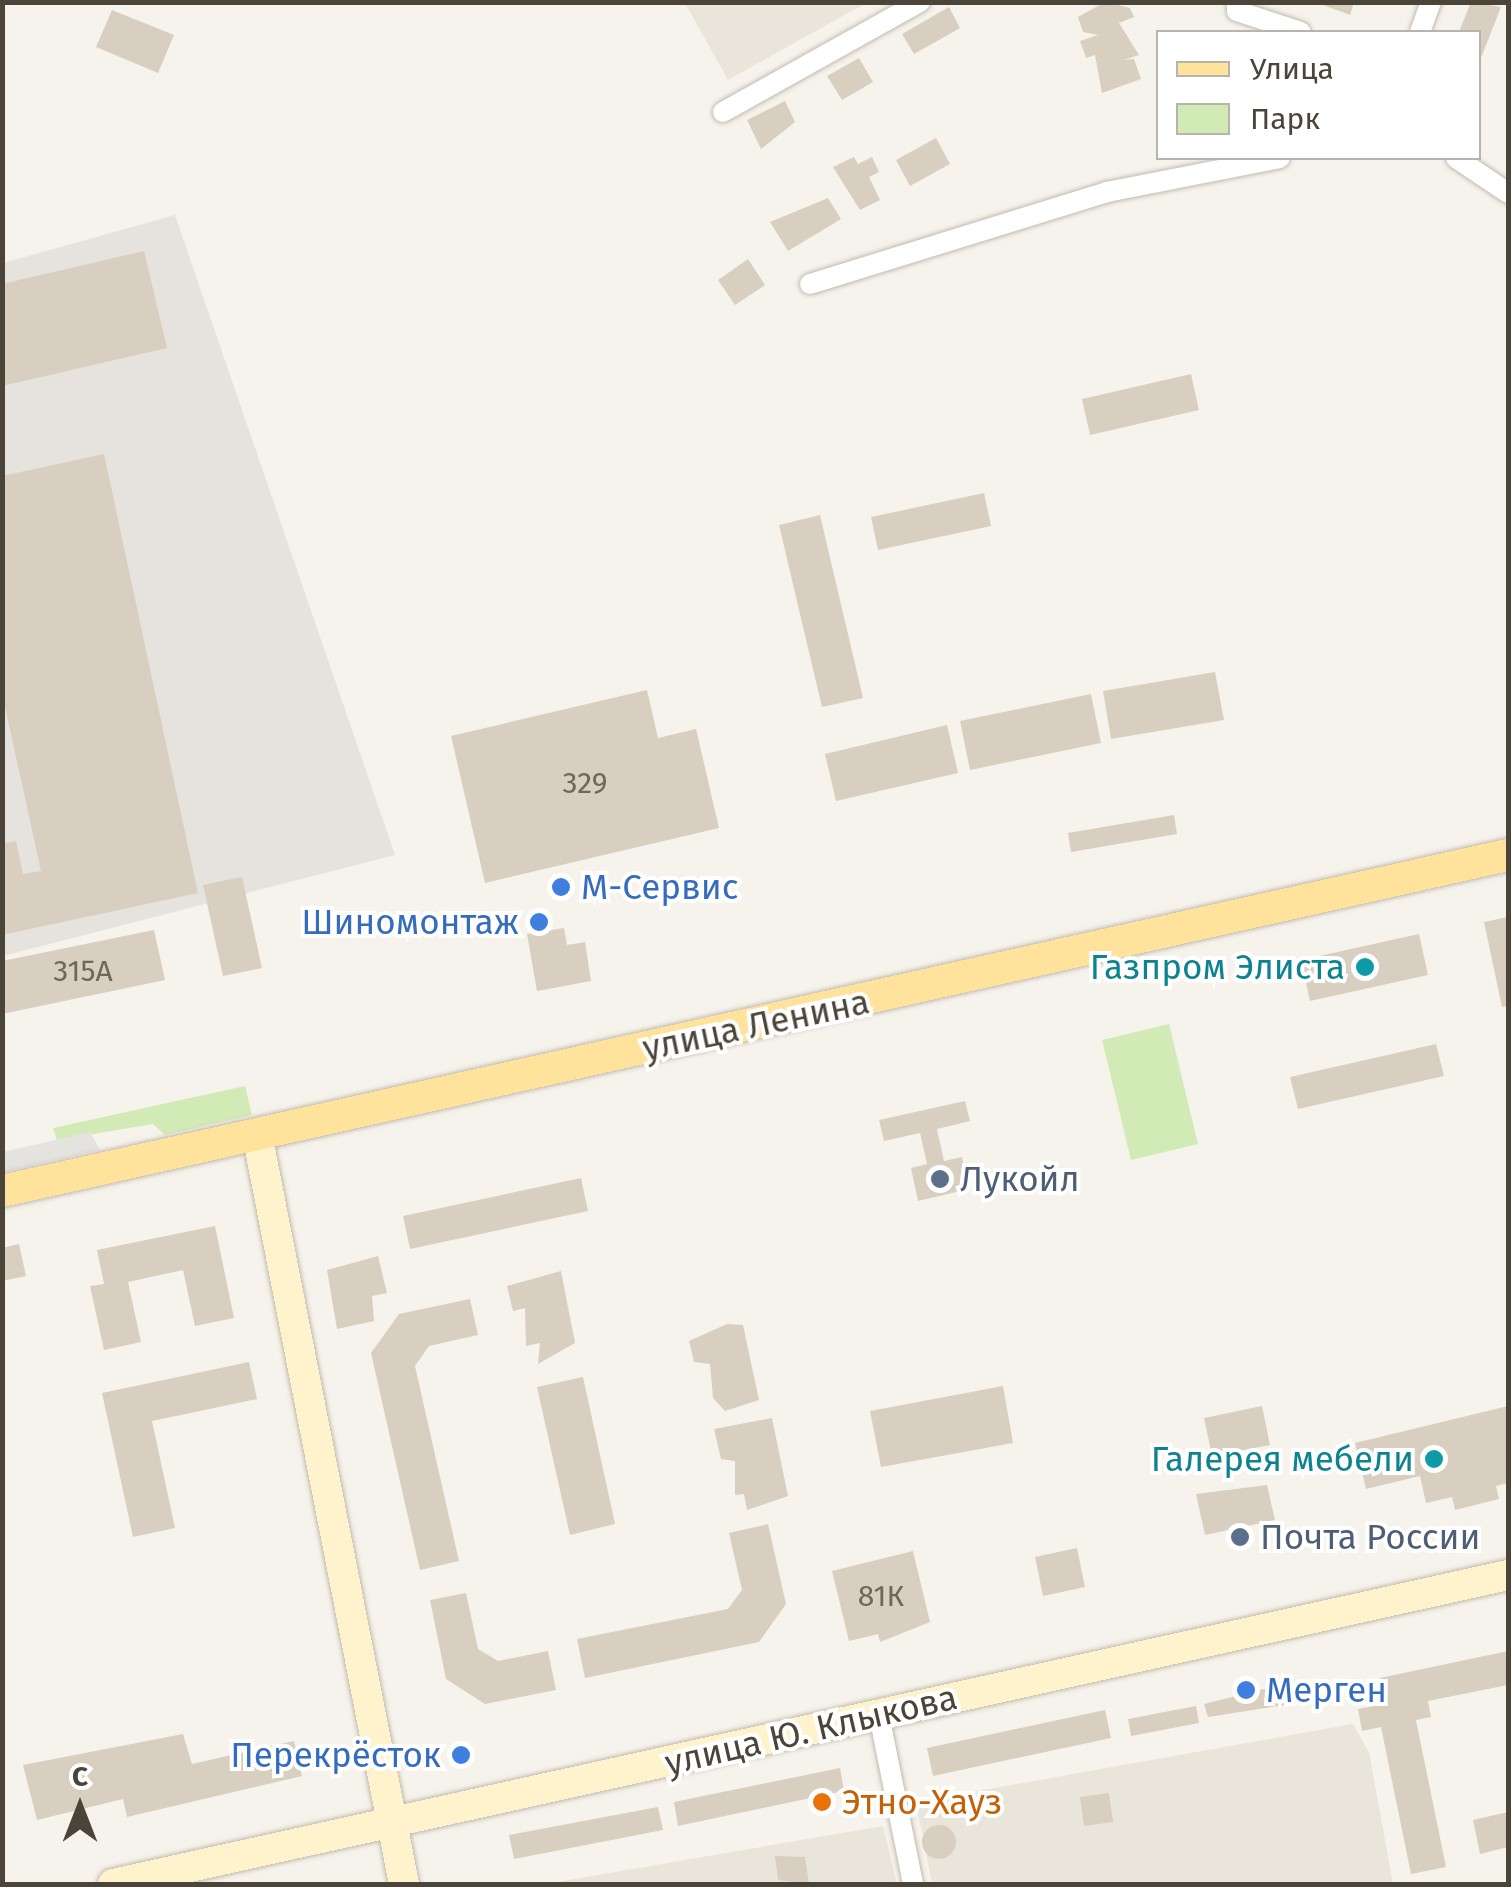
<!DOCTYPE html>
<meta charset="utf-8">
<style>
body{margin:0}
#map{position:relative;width:1511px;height:1887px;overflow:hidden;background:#f6f3ec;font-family:"Fira Sans",sans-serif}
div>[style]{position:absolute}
.residential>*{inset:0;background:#eae5da}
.industrial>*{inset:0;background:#e6e2dd}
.green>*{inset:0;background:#d2eab5}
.parking>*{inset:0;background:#e5e3e0}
.building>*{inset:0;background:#d8cfc1}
.round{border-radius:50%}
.roads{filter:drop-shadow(0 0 2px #c2bbae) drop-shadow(0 0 2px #c2bbae)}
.street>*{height:20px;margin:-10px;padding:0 10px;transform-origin:10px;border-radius:10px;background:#fff}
.secondary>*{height:30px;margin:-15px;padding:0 15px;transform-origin:15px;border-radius:15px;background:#fff3cd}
.primary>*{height:32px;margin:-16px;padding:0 16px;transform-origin:16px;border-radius:16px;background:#ffe39c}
.dots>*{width:28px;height:28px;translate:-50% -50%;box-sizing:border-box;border:5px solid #fff;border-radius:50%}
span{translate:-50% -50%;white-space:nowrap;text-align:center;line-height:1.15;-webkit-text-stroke:8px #fff;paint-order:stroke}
.number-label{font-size:30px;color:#6e675b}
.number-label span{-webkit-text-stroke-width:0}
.shop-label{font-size:35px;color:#366cbe}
.left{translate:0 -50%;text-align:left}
.right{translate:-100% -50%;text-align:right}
.culture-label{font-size:35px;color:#0d838f}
.street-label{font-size:35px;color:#4b4439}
.service-label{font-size:35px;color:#4e5e75}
.food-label{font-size:35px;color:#c56008}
.frame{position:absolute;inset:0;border:5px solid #4b4439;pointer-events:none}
.legend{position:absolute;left:1156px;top:30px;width:325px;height:130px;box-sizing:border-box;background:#fff;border:2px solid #b7b4b0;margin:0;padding:12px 18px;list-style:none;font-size:30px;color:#4b4439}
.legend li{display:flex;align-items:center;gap:20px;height:50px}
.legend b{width:50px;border:2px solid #b7b4b0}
.north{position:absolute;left:30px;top:1757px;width:100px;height:100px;-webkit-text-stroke:8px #fff;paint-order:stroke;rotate:0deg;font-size:28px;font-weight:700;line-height:40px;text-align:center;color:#4b4439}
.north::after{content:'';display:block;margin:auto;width:35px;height:45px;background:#4b4439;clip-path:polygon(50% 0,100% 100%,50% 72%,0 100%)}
</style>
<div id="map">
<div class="residential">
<i style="clip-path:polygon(685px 3px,866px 3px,728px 80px)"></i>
<i style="clip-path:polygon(1353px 1724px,1369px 1752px,1393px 1884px,932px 1884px,916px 1802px)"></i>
<i style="clip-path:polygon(883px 1826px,897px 1884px,545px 1884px)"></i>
</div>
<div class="industrial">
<i style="clip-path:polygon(175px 215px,395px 855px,3px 956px,3px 263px)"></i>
</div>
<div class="green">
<i style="clip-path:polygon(1169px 1024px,1198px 1144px,1131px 1160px,1102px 1040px)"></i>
<i style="clip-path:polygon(245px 1086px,252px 1115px,165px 1135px,153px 1124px,57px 1140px,53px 1128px)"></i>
</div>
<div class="parking">
<i style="clip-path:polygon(90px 1132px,100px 1150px,3px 1172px,3px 1152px)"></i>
</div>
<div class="building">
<i style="clip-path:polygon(1105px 2px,1130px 8px,1134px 17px,1119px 23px,1139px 55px,1124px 60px,1134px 59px,1141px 79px,1102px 93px,1095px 55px,1086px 58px,1080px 41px,1098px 35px,1083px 32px,1078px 17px)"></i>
<i style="clip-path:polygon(1315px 2px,1354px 2px,1350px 15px)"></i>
<i style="clip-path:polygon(1471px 2px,1501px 7px,1479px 63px,1478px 32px,1459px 32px)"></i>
<i style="clip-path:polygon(949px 7px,960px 28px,914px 54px,902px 34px)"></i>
<i style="clip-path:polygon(112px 10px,174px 35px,158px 73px,96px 47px)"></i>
<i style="clip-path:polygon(859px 58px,873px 82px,842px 100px,827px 76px)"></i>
<i style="clip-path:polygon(785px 101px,795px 122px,761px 149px,747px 120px)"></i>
<i style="clip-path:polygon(936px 138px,950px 164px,910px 186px,896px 160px)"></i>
<i style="clip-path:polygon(854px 157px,858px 164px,872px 157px,879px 172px,869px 177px,880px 200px,860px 210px,833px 167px)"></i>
<i style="clip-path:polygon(828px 198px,841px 219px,788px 251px,770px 222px)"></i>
<i style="clip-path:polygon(144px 251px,167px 348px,2px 386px,2px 284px)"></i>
<i style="clip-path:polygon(748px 259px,765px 285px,735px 305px,718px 280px)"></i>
<i style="clip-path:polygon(1191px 374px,1199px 410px,1090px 435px,1082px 399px)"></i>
<i style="clip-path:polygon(104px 454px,198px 893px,2px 935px,2px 844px,16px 841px,23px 874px,41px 871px,2px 693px,2px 476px)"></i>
<i style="clip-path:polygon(984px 493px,991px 526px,878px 550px,871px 517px)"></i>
<i style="clip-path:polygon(820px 515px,863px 698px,822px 707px,779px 525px)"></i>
<i style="clip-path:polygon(1215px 672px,1224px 720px,1111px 739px,1103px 691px)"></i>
<i style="clip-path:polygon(647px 690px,658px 738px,696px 729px,719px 828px,485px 883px,451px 736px)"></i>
<i style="clip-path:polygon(1091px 694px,1101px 743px,970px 770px,960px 721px)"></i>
<i style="clip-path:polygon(947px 725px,958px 773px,836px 801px,825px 754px)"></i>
<i style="clip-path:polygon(1174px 815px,1177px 834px,1071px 852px,1068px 833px)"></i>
<i style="clip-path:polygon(242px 877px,262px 968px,223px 976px,203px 885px)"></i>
<i style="clip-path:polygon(1508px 917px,1508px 1006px,1502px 1007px,1484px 922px)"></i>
<i style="clip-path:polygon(564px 928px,567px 945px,585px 942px,591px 981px,537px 991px,527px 934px)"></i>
<i style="clip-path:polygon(154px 930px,165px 980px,2px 1014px,2px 961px)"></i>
<i style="clip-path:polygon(1419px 934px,1428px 975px,1310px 1001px,1301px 960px)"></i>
<i style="clip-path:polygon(1436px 1044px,1444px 1076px,1298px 1109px,1290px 1077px)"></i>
<i style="clip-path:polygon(965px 1101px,970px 1121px,937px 1129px,944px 1161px,962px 1157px,969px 1189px,918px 1201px,911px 1168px,927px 1164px,920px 1133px,884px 1141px,879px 1120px)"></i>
<i style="clip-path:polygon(581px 1178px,588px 1211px,410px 1249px,403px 1216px)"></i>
<i style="clip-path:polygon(215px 1226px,234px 1318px,195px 1326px,183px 1270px,128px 1282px,141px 1342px,104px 1350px,90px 1286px,104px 1284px,97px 1250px)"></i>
<i style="clip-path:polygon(19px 1244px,26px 1276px,2px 1281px,2px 1248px)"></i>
<i style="clip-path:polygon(378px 1256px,387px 1293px,372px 1296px,374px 1321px,337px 1329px,327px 1270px)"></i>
<i style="clip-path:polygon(561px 1271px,575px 1343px,538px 1364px,540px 1343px,526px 1346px,525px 1308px,513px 1311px,507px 1286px)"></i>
<i style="clip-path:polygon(470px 1299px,478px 1335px,429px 1346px,415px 1366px,459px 1561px,420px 1570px,371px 1353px,399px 1314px)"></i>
<i style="clip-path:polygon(727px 1324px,743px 1325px,759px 1400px,725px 1411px,713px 1398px,710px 1364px,694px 1362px,689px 1341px)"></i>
<i style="clip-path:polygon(249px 1362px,257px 1399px,152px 1421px,175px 1528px,133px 1537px,102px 1393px)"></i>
<i style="clip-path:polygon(583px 1377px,615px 1524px,570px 1535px,537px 1387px)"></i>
<i style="clip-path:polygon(1003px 1386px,1013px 1443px,881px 1467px,870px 1411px)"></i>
<i style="clip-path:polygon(1262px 1406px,1270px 1445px,1212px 1456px,1204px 1418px)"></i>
<i style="clip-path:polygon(1508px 1406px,1508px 1483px,1496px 1486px,1499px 1499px,1455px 1510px,1452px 1497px,1426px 1503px,1420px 1476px,1366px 1489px,1355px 1443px)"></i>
<i style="clip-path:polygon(772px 1418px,788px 1496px,747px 1510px,744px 1494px,735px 1495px,735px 1461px,721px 1459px,714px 1429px)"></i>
<i style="clip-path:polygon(1267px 1485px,1275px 1520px,1205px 1535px,1196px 1494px)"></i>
<i style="clip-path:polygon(768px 1524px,786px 1604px,759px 1642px,585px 1678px,577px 1639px,728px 1609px,742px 1590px,729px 1533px)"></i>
<i style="clip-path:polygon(1077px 1548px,1085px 1587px,1043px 1596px,1035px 1557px)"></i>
<i style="clip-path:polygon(913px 1551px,930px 1622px,880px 1642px,878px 1634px,849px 1641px,832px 1571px)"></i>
<i style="clip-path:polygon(466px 1593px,478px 1649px,498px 1661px,548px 1651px,556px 1690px,485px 1704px,446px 1679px,430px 1600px)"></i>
<i style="clip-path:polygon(1508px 1651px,1508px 1685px,1428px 1701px,1431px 1717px,1416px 1720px,1446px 1867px,1411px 1874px,1381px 1727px,1362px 1731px,1358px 1709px,1385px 1704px,1380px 1678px)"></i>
<i style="clip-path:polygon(1280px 1685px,1285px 1705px,1208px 1717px,1204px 1704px)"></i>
<i style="clip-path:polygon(1196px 1706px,1199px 1723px,1131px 1736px,1128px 1719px)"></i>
<i style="clip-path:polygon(1105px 1710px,1111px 1738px,933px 1776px,927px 1748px)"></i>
<i style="clip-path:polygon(183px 1734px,192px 1764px,294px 1741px,302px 1776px,127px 1817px,123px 1799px,37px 1820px,23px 1765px)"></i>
<i style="clip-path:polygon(840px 1768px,844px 1791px,678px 1826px,674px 1802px)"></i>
<i style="clip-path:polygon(1109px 1793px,1113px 1822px,1084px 1826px,1080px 1797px)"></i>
<i style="clip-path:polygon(658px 1807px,663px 1830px,514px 1859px,509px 1835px)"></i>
<i style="clip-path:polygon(1508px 1812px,1508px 1847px,1480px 1854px,1473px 1820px)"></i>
<i class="round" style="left:922px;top:1825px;width:34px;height:34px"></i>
<i style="clip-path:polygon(775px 1856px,805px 1857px,809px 1884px,778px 1880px)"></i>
</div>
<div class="roads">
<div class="street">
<i style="left:1237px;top:2px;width:9px;rotate:90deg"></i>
<i style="left:1237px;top:11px;width:67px;rotate:18.2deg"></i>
<i style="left:1420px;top:32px;width:32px;rotate:-70deg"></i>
<i style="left:723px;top:112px;width:226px;rotate:-29.2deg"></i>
<i style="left:1456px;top:158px;width:63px;rotate:33.9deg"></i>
<i style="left:810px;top:284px;width:311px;rotate:-17.2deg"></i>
<i style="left:1107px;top:192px;width:176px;rotate:-11.1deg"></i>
<i style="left:879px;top:1715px;width:172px;rotate:78.6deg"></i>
</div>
<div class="secondary">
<i style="left:257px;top:1134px;width:764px;rotate:78.91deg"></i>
<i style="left:113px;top:1884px;width:1429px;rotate:-12.49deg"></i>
</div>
<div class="primary">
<i style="left:2px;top:1191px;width:1543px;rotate:-12.58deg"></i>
</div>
</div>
<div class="dots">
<i style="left:561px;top:887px;background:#3f7fe0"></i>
<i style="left:539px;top:922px;background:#3f7fe0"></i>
<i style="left:1365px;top:967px;background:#0f9aa8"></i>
<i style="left:940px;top:1179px;background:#5c6f8a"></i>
<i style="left:1434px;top:1459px;background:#0f9aa8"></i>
<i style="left:1240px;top:1537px;background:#5c6f8a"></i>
<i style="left:1246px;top:1690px;background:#3f7fe0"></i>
<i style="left:461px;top:1755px;background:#3f7fe0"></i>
<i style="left:822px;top:1802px;background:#e8710a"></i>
</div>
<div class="number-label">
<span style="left:585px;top:783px">329</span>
<span style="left:83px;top:971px">315А</span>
<span style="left:881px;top:1596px">81К</span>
</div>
<div class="shop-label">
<span class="left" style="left:581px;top:887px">М-Сервис</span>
<span class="right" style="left:519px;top:922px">Шиномонтаж</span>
<span class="left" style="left:1266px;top:1690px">Мерген</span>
<span class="right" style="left:441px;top:1755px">Перекрёсток</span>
</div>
<div class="culture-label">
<span class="right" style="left:1345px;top:967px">Газпром Элиста</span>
<span class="right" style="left:1414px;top:1459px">Галерея мебели</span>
</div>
<div class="street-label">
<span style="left:756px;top:1025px;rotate:-12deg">улица Ленина</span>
<span style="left:811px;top:1730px;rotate:-13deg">улица Ю. Клыкова</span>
</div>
<div class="service-label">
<span class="left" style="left:960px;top:1179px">Лукойл</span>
<span class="left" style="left:1260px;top:1537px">Почта России</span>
</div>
<div class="food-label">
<span class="left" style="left:842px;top:1802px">Этно-Хауз</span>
</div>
<div class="frame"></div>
<ul class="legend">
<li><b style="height:12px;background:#ffe39c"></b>Улица</li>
<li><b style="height:28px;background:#d2eab5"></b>Парк</li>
</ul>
<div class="north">С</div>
</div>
